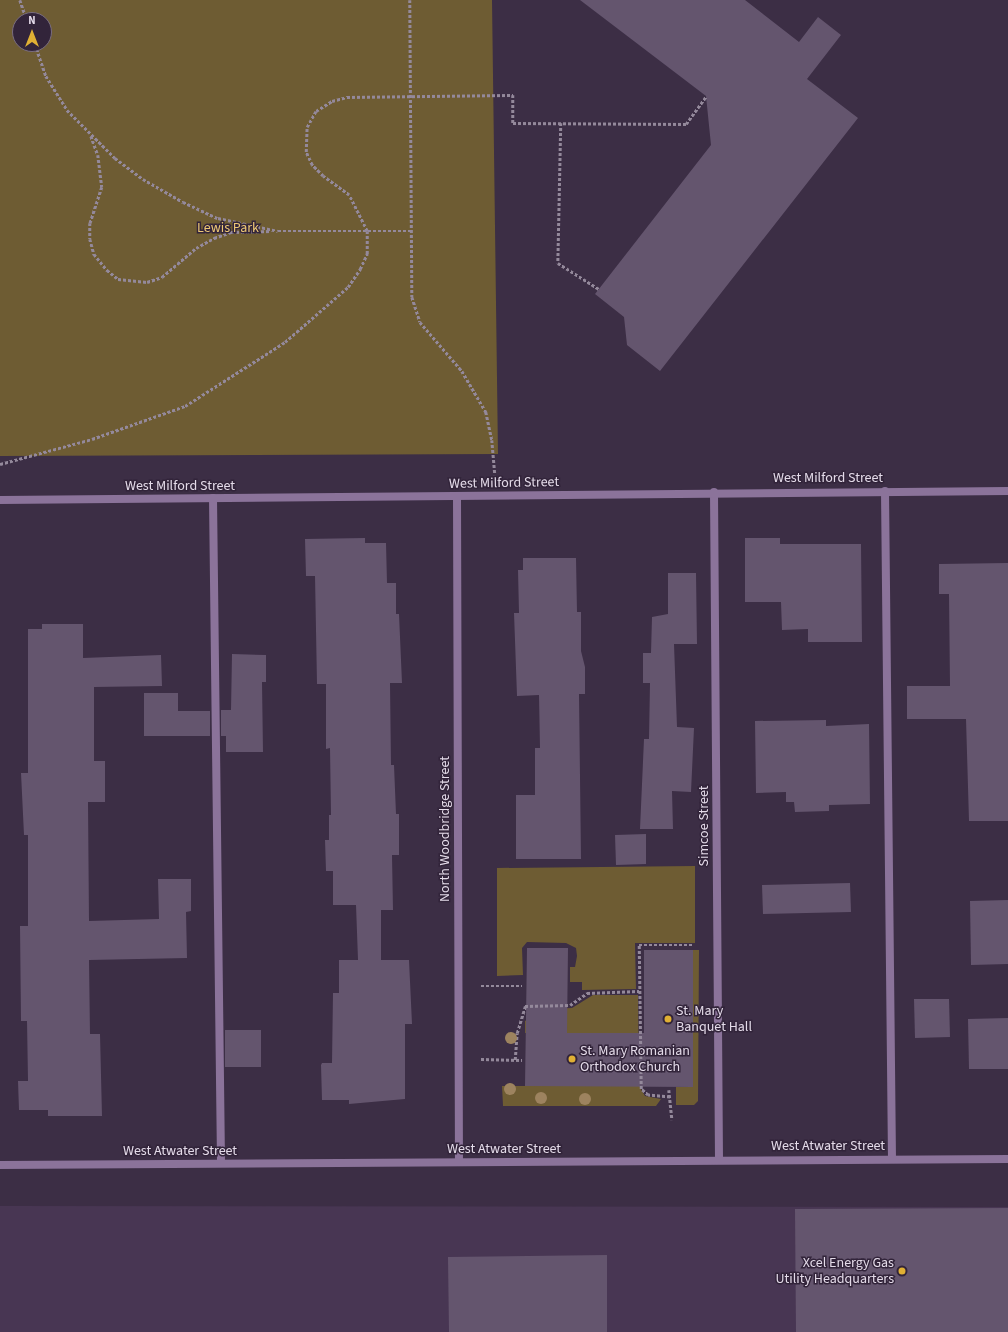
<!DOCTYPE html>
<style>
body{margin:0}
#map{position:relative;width:1008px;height:1332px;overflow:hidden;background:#3c2e45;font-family:"Source Sans 3",sans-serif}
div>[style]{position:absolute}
.built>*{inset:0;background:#483653}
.green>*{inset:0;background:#6e5c33}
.building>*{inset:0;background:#64556e}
.path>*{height:2.5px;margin-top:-1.25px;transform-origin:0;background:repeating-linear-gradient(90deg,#94899b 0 3px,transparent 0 5px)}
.service>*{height:8px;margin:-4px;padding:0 4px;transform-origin:4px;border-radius:4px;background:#8b739a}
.minor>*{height:8px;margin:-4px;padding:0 4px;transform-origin:4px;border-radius:4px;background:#8b739a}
.trees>*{width:12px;height:12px;margin:-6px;border-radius:50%;background:#9d835f}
.dots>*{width:11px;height:11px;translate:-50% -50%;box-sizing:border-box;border:2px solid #32243a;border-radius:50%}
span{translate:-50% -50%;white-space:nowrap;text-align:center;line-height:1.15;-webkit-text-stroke:3px #32243a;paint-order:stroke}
.park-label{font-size:14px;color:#edc875}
.street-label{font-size:14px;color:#e4dbe9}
.poi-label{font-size:14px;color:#e4dbe9}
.left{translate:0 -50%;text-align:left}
.right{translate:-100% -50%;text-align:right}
.north{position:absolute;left:12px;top:12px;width:40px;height:40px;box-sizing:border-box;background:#32243a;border:1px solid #796d80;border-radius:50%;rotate:0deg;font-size:11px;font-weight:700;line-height:16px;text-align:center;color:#e4dbe9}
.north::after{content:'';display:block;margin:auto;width:14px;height:18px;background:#e0b034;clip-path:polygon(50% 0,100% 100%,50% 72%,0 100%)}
</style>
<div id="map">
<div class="built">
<i style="clip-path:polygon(0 1206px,1008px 1207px,1008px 1332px,0 1332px)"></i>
</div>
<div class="green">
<i style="clip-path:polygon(evenodd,0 0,492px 0,498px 454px,0 456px,0 0,20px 20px,44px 20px,44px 44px,20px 44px,20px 20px)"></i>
<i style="clip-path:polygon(695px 866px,695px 943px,635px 943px,636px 989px,582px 990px,582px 982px,570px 982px,570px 967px,575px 967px,577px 956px,576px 948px,566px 943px,527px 942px,522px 948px,523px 975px,497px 976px,497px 868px)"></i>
<i style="clip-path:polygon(693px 950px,699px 950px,698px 1101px,694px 1105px,676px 1105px,676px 1087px,693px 1087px)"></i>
<i style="clip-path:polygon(593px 995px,638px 995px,639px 1086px,645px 1096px,661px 1099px,656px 1106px,503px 1106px,502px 1086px,603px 1086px,603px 1033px,525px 1033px,525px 1021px,546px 1009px,572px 1008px)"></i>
</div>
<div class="building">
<i style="clip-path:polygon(580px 0,745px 0,799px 42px,818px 17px,841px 35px,807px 79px,858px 118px,660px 371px,627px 345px,624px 317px,595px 294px,711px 145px,706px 96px)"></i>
<i style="clip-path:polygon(365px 538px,365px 543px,386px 543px,387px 583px,396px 583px,396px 614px,399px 614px,402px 683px,390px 683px,391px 765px,394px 765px,396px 814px,399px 814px,399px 855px,392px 855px,393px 910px,381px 910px,381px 960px,409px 960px,412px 1024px,405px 1024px,405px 1099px,349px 1104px,349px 1100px,322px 1100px,321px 1065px,322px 1063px,332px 1063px,333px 993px,339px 993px,339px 960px,358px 960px,356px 905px,333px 905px,333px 871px,326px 871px,325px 840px,329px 840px,329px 815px,331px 815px,330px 748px,326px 749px,326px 684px,317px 684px,315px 576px,306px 576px,305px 539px)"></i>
<i style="clip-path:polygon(745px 538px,780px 538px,780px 544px,861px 544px,862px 642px,808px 642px,808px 629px,782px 630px,781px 602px,745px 602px)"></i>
<i style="clip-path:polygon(523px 558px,576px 558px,577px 612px,581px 612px,581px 651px,585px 667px,585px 694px,579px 694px,581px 859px,516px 859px,516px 795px,535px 795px,535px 748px,540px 748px,539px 695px,517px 696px,514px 613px,519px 613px,518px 570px,523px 570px)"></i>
<i style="clip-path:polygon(1008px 563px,1008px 821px,969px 821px,966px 719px,907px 719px,907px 686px,950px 686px,949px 594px,939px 594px,939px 564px)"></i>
<i style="clip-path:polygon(668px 573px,696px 573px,697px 644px,674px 644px,677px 727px,694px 728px,691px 792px,672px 791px,673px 829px,640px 829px,644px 739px,649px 739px,650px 683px,643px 683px,643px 653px,651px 653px,652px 617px,668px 614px)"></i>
<i style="clip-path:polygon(42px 624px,83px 624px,83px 658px,161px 655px,162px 686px,94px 687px,94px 761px,105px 761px,105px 802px,88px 802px,89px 921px,159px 919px,158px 879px,191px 879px,191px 911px,186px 912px,187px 958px,89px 960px,90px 1034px,100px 1034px,102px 1116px,48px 1116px,48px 1110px,19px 1110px,18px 1081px,28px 1081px,27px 1021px,21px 1021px,20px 926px,28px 926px,28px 835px,24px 835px,21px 773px,28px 773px,28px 629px,42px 629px)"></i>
<i style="clip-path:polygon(232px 654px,266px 655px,266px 682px,262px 682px,263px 752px,226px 752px,226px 736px,221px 736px,221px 710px,231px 710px)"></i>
<i style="clip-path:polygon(144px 693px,178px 693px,178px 711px,210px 711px,210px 736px,144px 736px)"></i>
<i style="clip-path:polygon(826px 720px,826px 726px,869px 724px,870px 804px,829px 805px,829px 811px,795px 812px,794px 802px,786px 802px,786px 792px,756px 793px,755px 721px)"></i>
<i style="clip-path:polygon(646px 834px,646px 864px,616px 865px,615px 835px)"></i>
<i style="clip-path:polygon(850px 883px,851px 912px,763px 914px,762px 885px)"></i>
<i style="clip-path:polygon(1008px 900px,1008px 964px,971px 965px,970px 901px)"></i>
<i style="clip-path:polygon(527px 948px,568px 948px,567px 1033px,644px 1033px,644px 950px,693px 950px,693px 1087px,525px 1086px)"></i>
<i style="clip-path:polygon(914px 999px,949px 999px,950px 1037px,915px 1038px)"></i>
<i style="clip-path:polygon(1008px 1018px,1008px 1069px,969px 1069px,968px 1019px)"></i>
<i style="clip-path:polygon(225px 1030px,261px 1030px,261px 1067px,225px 1067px)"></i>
<i style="clip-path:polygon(1008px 1208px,1008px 1332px,796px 1332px,795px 1209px)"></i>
<i style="clip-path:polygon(607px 1255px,607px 1332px,449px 1332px,448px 1257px)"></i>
</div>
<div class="path">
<i style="left:20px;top:0;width:21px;rotate:71deg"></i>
<i style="left:410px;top:0;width:297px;rotate:89.6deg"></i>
<i style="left:412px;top:297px;width:26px;rotate:72deg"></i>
<i style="left:420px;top:322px;width:65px;rotate:49.4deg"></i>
<i style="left:462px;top:371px;width:48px;rotate:59.7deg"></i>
<i style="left:486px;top:412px;width:29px;rotate:78deg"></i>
<i style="left:492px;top:440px;width:35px;rotate:85deg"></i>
<i style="left:35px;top:44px;width:34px;rotate:71deg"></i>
<i style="left:46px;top:76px;width:40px;rotate:58deg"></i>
<i style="left:67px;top:110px;width:68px;rotate:45deg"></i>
<i style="left:115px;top:158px;width:35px;rotate:37deg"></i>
<i style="left:143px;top:179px;width:46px;rotate:29.9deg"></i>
<i style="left:183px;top:202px;width:38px;rotate:25deg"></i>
<i style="left:218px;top:218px;width:61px;rotate:12.2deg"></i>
<i style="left:278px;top:231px;width:134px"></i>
<i style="left:561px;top:123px;width:140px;rotate:91.2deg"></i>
<i style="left:558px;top:263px;width:49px;rotate:32.4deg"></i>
<i style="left:91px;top:136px;width:20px;rotate:70deg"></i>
<i style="left:98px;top:155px;width:32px;rotate:83deg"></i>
<i style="left:102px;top:187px;width:38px;rotate:108deg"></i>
<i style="left:90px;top:223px;width:16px;rotate:90deg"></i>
<i style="left:90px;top:239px;width:16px;rotate:75deg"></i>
<i style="left:94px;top:254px;width:21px;rotate:51deg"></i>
<i style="left:107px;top:270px;width:14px;rotate:39deg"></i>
<i style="left:118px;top:279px;width:29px;rotate:6deg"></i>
<i style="left:147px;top:282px;width:16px;rotate:-18deg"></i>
<i style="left:162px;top:277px;width:45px;rotate:-40.5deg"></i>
<i style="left:196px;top:248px;width:21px;rotate:-29deg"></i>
<i style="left:214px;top:238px;width:18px;rotate:-19deg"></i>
<i style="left:231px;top:232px;width:40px;rotate:-1.4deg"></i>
<i style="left:0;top:464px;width:95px;rotate:-15.2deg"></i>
<i style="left:92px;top:439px;width:99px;rotate:-19.5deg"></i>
<i style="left:185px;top:406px;width:119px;rotate:-32.6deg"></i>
<i style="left:285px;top:342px;width:84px;rotate:-41.1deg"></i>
<i style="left:348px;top:287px;width:22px;rotate:-56deg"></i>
<i style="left:360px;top:269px;width:17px;rotate:-65deg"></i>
<i style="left:367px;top:254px;width:23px;rotate:-90deg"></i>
<i style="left:367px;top:231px;width:40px;rotate:-116.6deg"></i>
<i style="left:349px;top:195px;width:32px;rotate:-144deg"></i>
<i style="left:323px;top:176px;width:16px;rotate:-135deg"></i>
<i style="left:312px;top:165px;width:14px;rotate:-115deg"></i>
<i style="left:306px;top:152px;width:25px;rotate:-88deg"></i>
<i style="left:307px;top:127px;width:18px;rotate:-61deg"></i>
<i style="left:316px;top:111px;width:19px;rotate:-32deg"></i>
<i style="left:332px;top:101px;width:16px;rotate:-15deg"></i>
<i style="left:347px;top:97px;width:166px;rotate:-0.7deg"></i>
<i style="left:513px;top:95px;width:28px;rotate:90deg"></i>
<i style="left:513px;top:123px;width:173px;rotate:0.3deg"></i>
<i style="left:686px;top:124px;width:34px;rotate:-54deg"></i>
<i style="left:481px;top:986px;width:41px"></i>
<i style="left:481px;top:1059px;width:41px;rotate:1.4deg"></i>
<i style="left:515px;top:1060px;width:27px;rotate:-86deg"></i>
<i style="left:517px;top:1033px;width:28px;rotate:-73deg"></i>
<i style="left:525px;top:1006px;width:45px;rotate:-1.3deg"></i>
<i style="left:570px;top:1005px;width:21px;rotate:-35deg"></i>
<i style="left:587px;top:993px;width:52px;rotate:-2.2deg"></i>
<i style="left:669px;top:1090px;width:30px;rotate:84deg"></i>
<i style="left:670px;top:1097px;width:22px;rotate:-175deg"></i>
<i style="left:648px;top:1095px;width:9px;rotate:-139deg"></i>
<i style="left:641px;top:1089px;width:144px;rotate:-90.8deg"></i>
<i style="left:639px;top:945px;width:53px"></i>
</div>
<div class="service">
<i style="left:885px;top:491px;width:668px;rotate:89.4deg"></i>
<i style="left:213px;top:498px;width:665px;rotate:89.31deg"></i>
</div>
<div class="minor">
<i style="left:714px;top:492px;width:667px;rotate:89.57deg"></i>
<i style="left:457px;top:497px;width:665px;rotate:89.83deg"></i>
<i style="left:0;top:500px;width:1008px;rotate:-0.51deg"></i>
<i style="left:0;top:1165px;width:1008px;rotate:-0.34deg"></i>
</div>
<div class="trees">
<i style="left:511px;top:1038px"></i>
<i style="left:510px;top:1089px"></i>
<i style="left:541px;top:1098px"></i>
<i style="left:585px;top:1099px"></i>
</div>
<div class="dots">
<i style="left:668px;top:1019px;background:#e0b034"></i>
<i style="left:572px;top:1059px;background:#e0b034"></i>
<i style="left:902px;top:1271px;background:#e0b034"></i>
</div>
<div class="park-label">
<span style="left:228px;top:228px">Lewis Park</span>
</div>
<div class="street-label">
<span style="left:828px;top:478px">West Milford Street</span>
<span style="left:504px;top:483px;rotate:-1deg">West Milford Street</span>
<span style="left:180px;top:486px">West Milford Street</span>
<span style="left:704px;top:826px;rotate:-90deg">Simcoe Street</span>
<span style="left:445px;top:829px;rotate:-90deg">North Woodbridge Street</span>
<span style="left:828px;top:1146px">West Atwater Street</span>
<span style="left:504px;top:1149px">West Atwater Street</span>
<span style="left:180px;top:1151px">West Atwater Street</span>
</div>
<div class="poi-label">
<span class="left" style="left:676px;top:1019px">St. Mary<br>Banquet Hall</span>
<span class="left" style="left:580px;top:1059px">St. Mary Romanian<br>Orthodox Church</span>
<span class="right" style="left:894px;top:1271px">Xcel Energy Gas<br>Utility Headquarters</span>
</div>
<div class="north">N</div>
</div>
